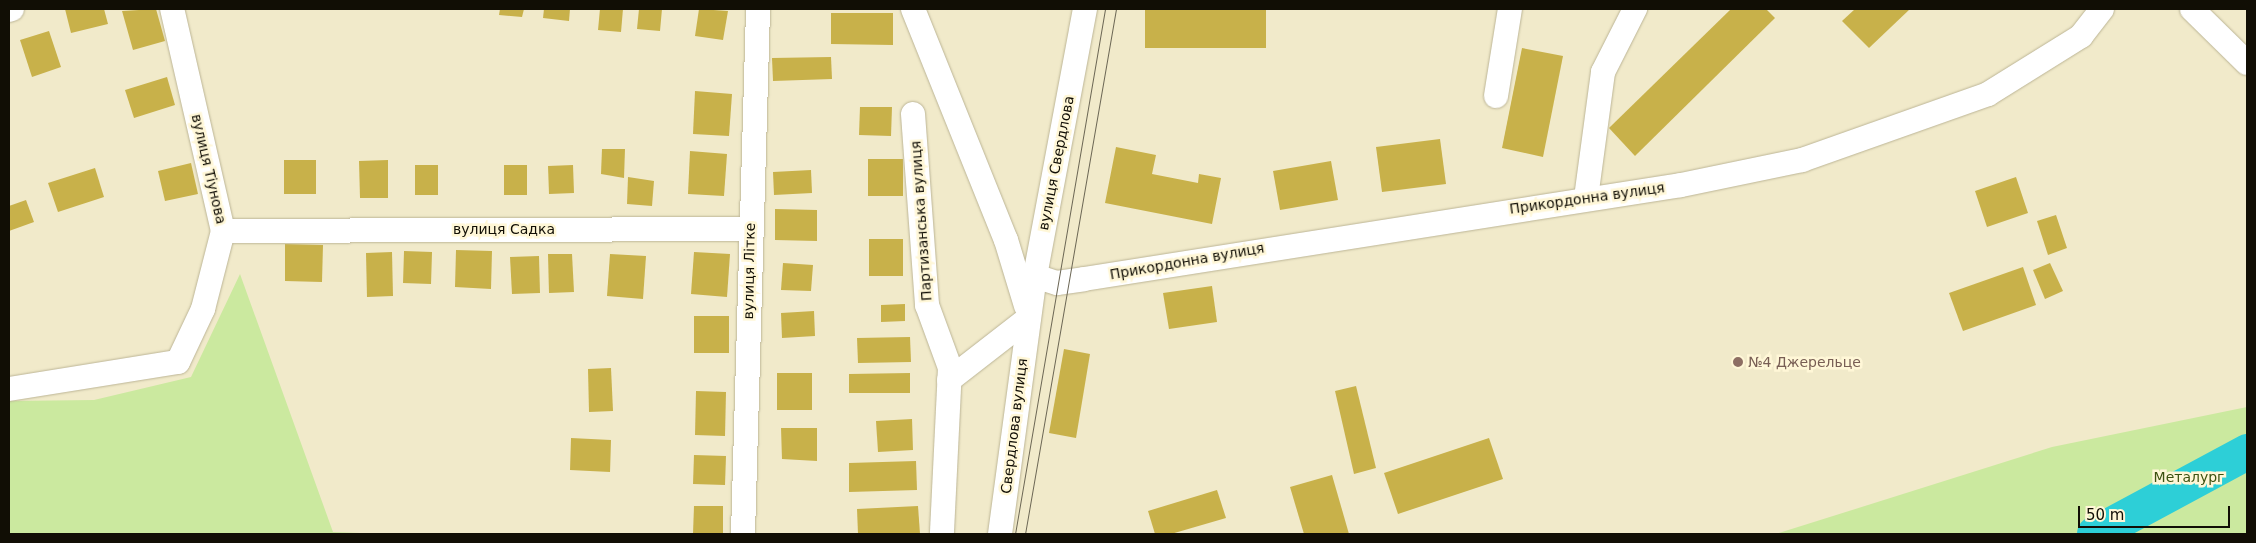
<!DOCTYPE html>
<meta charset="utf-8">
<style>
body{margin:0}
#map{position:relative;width:2256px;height:543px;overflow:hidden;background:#f1eaca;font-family:"DejaVu Sans",sans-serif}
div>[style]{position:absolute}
.green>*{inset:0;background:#cbe99f}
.river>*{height:36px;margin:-18px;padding:0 18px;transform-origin:18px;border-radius:18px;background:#2dcfd7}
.building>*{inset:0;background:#c8b14a}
.roads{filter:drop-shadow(0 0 1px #bcb596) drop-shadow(0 0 1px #bcb596)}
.minor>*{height:24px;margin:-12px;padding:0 12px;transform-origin:12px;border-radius:12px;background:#fff}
.tram>*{height:1px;margin:-0.5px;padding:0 0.5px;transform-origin:0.5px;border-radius:0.5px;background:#6c6755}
.dots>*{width:14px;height:14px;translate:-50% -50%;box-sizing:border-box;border:2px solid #fff7d7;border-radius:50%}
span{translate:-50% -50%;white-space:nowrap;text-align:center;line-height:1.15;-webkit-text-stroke:5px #fff7d7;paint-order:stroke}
.street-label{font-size:14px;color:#110e05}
.education-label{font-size:14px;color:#785e54}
.left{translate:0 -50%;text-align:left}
.park-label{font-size:14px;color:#3c5110}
.frame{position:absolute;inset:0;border:10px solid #110e05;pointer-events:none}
.scale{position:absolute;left:2078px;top:506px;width:152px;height:22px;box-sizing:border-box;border:2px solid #110e05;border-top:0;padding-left:6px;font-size:15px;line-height:18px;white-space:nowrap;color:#110e05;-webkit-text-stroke:4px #fff7d7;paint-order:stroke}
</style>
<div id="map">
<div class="green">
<i style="clip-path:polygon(240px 274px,333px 532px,387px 534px,9px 534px,9px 401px,94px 400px,191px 377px)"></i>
<i style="clip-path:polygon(2247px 407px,2247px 534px,1776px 534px,2052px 447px)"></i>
</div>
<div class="river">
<i style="left:2095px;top:534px;width:173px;rotate:-28.3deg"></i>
</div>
<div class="building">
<i style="clip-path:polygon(65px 9px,104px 9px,108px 24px,71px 33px)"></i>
<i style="clip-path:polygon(156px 9px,165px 41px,133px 50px,122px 11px)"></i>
<i style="clip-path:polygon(500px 9px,524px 9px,522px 17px,499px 15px)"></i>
<i style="clip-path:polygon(544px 9px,570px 9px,569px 21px,543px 18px)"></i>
<i style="clip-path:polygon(600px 9px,623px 9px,621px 32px,598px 30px)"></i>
<i style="clip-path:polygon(639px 9px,662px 9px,660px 31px,637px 29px)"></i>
<i style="clip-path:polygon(699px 9px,728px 11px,723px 40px,695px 36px)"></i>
<i style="clip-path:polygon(1145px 9px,1266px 9px,1266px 48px,1145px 48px)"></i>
<i style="clip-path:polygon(1731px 9px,1766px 9px,1775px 18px,1635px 156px,1609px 128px)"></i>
<i style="clip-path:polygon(1855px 9px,1910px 9px,1869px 48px,1842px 21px)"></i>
<i style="clip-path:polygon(831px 13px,893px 13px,893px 45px,831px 44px)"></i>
<i style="clip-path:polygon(49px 31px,61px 67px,32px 77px,20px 40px)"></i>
<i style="clip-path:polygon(1522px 48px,1563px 56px,1543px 157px,1502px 148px)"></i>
<i style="clip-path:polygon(831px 57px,832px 79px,773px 81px,772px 58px)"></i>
<i style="clip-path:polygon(167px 77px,175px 105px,134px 118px,125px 90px)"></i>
<i style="clip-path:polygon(695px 91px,732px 94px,729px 136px,693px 134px)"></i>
<i style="clip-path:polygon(860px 107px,892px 107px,891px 136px,859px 135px)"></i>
<i style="clip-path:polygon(1440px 139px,1446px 184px,1382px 192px,1376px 147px)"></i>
<i style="clip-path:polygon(1116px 147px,1156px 155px,1152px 174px,1198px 183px,1199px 174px,1221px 178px,1212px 224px,1105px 203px)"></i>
<i style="clip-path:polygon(602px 149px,625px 149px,624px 178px,601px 174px)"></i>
<i style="clip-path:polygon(690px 151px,727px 154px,724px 196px,688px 194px)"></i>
<i style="clip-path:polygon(868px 159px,903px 159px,903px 196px,868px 196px)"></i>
<i style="clip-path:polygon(284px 160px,316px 160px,316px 194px,284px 194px)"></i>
<i style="clip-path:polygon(388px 160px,388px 198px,360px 198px,359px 161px)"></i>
<i style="clip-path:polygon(1331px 161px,1338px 200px,1280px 210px,1273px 171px)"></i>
<i style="clip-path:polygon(191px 163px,198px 194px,165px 201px,158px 171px)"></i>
<i style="clip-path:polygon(415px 165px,438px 165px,438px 195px,415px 195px)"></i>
<i style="clip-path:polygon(504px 165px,527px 165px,527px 195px,504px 195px)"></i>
<i style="clip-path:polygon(573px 165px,574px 193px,549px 194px,548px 166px)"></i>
<i style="clip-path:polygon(95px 168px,104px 197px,58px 212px,48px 183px)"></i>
<i style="clip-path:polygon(811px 170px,812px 193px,774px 195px,773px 172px)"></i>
<i style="clip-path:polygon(628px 177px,654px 181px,652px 206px,627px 204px)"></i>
<i style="clip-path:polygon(2016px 177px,2028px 213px,1987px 227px,1975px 191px)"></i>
<i style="clip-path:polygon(26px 200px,34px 222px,9px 231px,9px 206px)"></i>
<i style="clip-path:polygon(775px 209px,817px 210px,817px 241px,775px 240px)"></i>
<i style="clip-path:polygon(2056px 215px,2067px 248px,2048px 255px,2037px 221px)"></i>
<i style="clip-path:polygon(869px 239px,903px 239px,903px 276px,869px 276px)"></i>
<i style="clip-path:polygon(285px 244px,323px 245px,322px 282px,285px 281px)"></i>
<i style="clip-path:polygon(456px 250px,492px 251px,491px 289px,455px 287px)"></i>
<i style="clip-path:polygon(404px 251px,432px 252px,431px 284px,403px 283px)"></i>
<i style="clip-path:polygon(392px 252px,393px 296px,367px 297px,366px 253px)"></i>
<i style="clip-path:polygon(694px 252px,730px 254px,727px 297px,691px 294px)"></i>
<i style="clip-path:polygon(548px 254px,572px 254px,574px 292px,549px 293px)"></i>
<i style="clip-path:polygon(610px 254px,646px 256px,643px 299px,607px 296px)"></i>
<i style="clip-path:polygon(539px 256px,540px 293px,512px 294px,510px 257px)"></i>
<i style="clip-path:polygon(783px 263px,813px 265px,811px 291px,781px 290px)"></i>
<i style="clip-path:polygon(2050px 263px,2063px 291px,2045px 299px,2033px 270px)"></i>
<i style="clip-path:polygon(2023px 267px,2036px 305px,1963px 331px,1949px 293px)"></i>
<i style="clip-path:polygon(1212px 286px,1217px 322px,1169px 329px,1163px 293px)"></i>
<i style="clip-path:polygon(905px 304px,905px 321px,881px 322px,881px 305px)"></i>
<i style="clip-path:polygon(814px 311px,815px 336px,782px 338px,781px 313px)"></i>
<i style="clip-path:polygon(694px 316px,729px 316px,729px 353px,694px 353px)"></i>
<i style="clip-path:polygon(910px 337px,911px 362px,858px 363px,857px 338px)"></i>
<i style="clip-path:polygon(1064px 349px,1090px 354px,1076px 438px,1049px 433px)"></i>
<i style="clip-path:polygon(611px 368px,613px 411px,589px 412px,588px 369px)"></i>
<i style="clip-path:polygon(777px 373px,812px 373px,812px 410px,777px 410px)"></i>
<i style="clip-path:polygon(910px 373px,910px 393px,849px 393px,849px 374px)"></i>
<i style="clip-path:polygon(1356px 386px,1376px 468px,1354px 474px,1335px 391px)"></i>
<i style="clip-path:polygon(696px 391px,726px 392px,725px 436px,695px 435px)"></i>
<i style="clip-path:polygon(912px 419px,913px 450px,878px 452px,876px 421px)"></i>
<i style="clip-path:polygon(781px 428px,817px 428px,817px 461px,782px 459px)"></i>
<i style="clip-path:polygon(571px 438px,611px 440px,610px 472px,570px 470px)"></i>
<i style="clip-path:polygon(1489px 438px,1503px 479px,1398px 514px,1384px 473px)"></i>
<i style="clip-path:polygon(694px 455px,726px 456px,725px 485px,693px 484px)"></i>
<i style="clip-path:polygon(916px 461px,917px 490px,849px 492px,849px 463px)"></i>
<i style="clip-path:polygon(1332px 475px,1349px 534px,1304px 534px,1290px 487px)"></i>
<i style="clip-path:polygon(1217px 490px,1226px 518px,1171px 534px,1155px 534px,1148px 511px)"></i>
<i style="clip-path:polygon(694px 506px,723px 506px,723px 534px,693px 534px)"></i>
<i style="clip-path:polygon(918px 506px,920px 534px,858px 534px,857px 509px)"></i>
</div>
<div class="roads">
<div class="minor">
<i style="left:913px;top:9px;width:249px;rotate:68.1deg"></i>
<i style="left:1006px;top:240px;width:69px;rotate:73.1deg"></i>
<i style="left:2192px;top:9px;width:77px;rotate:44.5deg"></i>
<i style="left:9px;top:10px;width:3px;rotate:-18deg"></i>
<i style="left:1496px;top:96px;width:88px;rotate:-80.9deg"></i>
<i style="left:913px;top:114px;width:192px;rotate:85.8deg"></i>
<i style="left:927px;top:305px;width:67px;rotate:69.9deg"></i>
<i style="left:950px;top:368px;width:166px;rotate:92.8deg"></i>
<i style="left:1586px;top:198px;width:127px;rotate:-82.3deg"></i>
<i style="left:1603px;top:72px;width:71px;rotate:-63.1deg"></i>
<i style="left:223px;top:231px;width:527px;rotate:-0.22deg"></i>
<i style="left:1035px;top:276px;width:23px;rotate:18deg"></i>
<i style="left:1057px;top:283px;width:27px;rotate:-8deg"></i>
<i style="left:1084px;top:279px;width:604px;rotate:-8.95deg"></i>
<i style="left:1681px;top:185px;width:124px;rotate:-11.7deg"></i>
<i style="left:1802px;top:160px;width:197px;rotate:-19.5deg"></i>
<i style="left:1988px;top:94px;width:110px;rotate:-31.9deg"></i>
<i style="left:2081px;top:36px;width:34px;rotate:-52deg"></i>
<i style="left:949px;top:380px;width:101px;rotate:-37.8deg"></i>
<i style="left:9px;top:389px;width:171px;rotate:-9.1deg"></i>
<i style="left:178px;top:362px;width:59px;rotate:-64.7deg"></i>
<i style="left:203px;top:309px;width:81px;rotate:-75.6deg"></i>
<i style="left:223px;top:231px;width:228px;rotate:-102.9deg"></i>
<i style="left:743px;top:534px;width:525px;rotate:-88.36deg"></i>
<i style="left:1000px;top:534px;width:260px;rotate:-82.3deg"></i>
<i style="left:1035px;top:276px;width:272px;rotate:-79.4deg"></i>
</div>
</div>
<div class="tram">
<i style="left:1015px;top:534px;width:533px;rotate:-80.27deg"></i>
<i style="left:1025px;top:534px;width:533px;rotate:-80.17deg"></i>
</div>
<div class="dots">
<i style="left:1738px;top:362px;background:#8d6e63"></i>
</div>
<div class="street-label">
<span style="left:1056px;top:163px;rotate:-79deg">вулиця Свердлова</span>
<span style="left:209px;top:169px;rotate:77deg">вулиця Тіунова</span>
<span style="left:1587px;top:198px;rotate:-8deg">Прикордонна вулиця</span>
<span style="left:921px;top:221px;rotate:-94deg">Партизанська вулиця</span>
<span style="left:504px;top:229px">вулиця Садка</span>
<span style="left:1187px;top:261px;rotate:-10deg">Прикордонна вулиця</span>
<span style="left:749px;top:271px;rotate:-89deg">вулиця Літке</span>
<span style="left:1014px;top:426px;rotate:-83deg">Свердлова вулиця</span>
</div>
<div class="education-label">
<span class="left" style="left:1748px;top:362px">№4 Джерельце</span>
</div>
<div class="park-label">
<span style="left:2189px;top:477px">Металург</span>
</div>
<div class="frame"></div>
<div class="scale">50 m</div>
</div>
